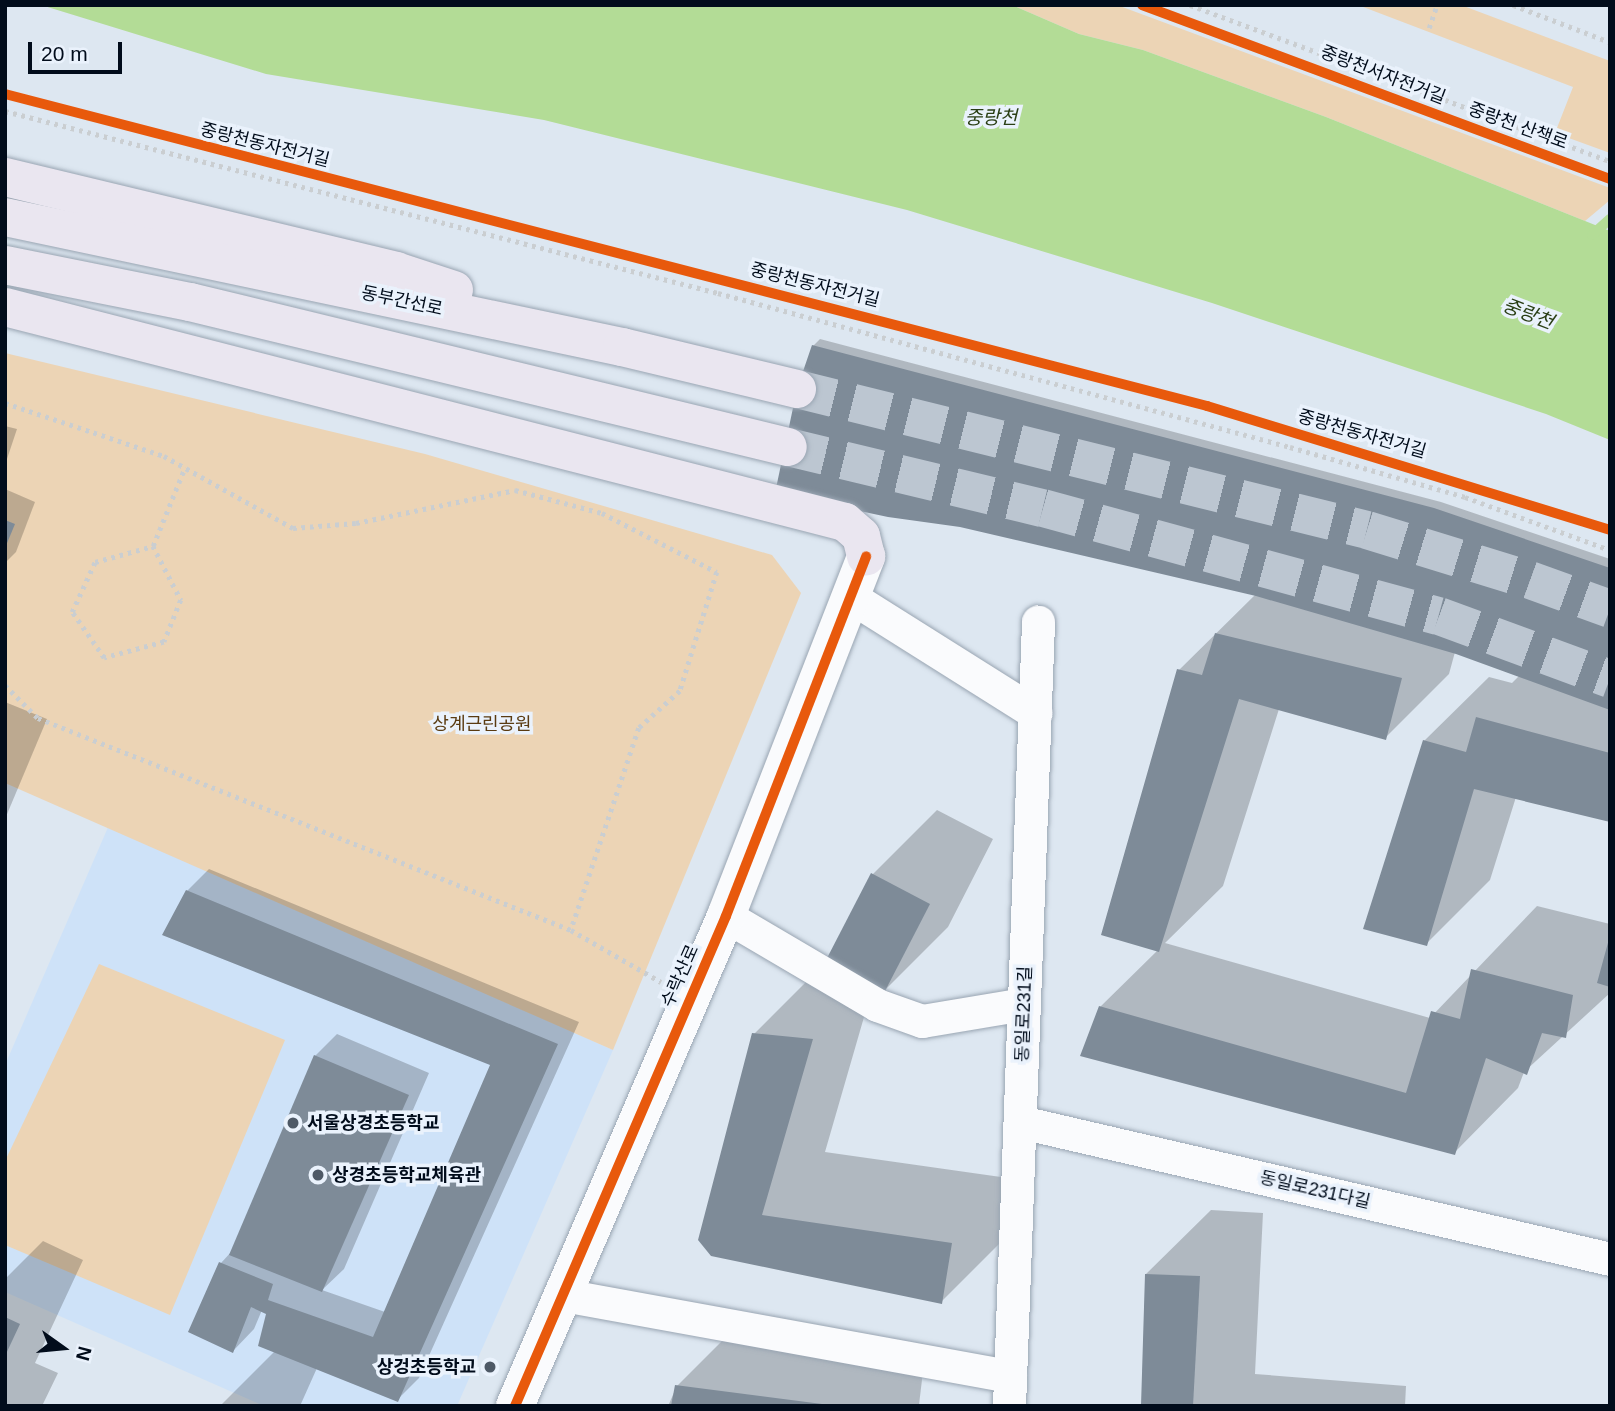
<!DOCTYPE html>
<meta charset="utf-8">
<style>
body{margin:0}
#map{position:relative;width:1615px;height:1411px;overflow:hidden;background:#dde7f1;font-family:Arial,"Noto Sans KR",sans-serif}
div>[style]{position:absolute}
.built>*{inset:0;background:#cee2f8}
.green>*{inset:0;background:#ecd4b5}
.water>*{inset:0;background:#b3dc96}
.shadow>*{inset:0;background:#0003}
.stream>*{height:10px;margin:-5px;padding:0 5px;transform-origin:5px;border-radius:5px;background:#b3dc96}
.building>*{inset:0;background:#7e8b98}
.trunk-tunnel>*{height:38px;margin-top:-19px;transform-origin:0;background:repeating-linear-gradient(90deg,#bcc6d1 0 38px,transparent 0 57px)}
.path>*{height:4.5px;margin-top:-2.25px;transform-origin:0;background:repeating-linear-gradient(90deg,#caced1 0 3.5px,transparent 0 8.5px)}
.roads{filter:drop-shadow(0 0 2px #99a5b2) drop-shadow(0 0 2px #99a5b2)}
.minor>*{height:33px;margin:-16.5px;padding:0 16.5px;transform-origin:16.5px;border-radius:16.5px;background:#fafbfd}
.tertiary>*{height:38px;margin:-19px;padding:0 19px;transform-origin:19px;border-radius:19px;background:#fafbfd}
.trunk>*{height:38px;margin:-19px;padding:0 19px;transform-origin:19px;border-radius:19px;background:#eae6f0}
.cycleway>*{height:10px;margin:-5px;padding:0 5px;transform-origin:5px;border-radius:5px;background:#e8590c}
.dots>*{width:19px;height:19px;translate:-50% -50%;box-sizing:border-box;border:4px solid #eaf2fc;border-radius:50%}
span{translate:-50% -50%;white-space:nowrap;text-align:center;line-height:1.15;-webkit-text-stroke:7px #eaf2fc;paint-order:stroke}
.street-label{font-size:18px;color:#010c1b}
.park-label{font-size:18px;color:#5a3b11}
.poi-label{font-size:18px;color:#010c1b;font-weight:700}
.left{translate:0 -50%;text-align:left}
.right{translate:-100% -50%;text-align:right}
.water-label{font-size:19px;color:#2a3f15;font-style:italic}
.frame{position:absolute;inset:0;border:7px solid #010c1b;pointer-events:none}
.north{position:absolute;left:28px;top:1313px;width:70px;height:70px;-webkit-text-stroke:5px #eaf2fc;paint-order:stroke;rotate:105deg;font-size:19px;font-weight:700;line-height:28px;text-align:center;color:#010c1b}
.north::after{content:'';display:block;margin:auto;width:24px;height:32px;background:#010c1b;clip-path:polygon(50% 0,100% 100%,50% 72%,0 100%)}
.scale{position:absolute;left:28px;top:42px;width:94px;height:32px;box-sizing:border-box;border:4px solid #010c1b;border-top:0;padding-left:9px;font-size:21px;line-height:24px;white-space:nowrap;color:#010c1b;-webkit-text-stroke:5px #eaf2fc;paint-order:stroke}
</style>
<div id="map">
<div class="built">
<i style="clip-path:polygon(109px 825px,613px 1050px,457px 1406px,264px 1406px,5px 1292px,5px 1065px)"></i>
</div>
<div class="green">
<i style="clip-path:polygon(1012px 5px,1117px 5px,1610px 188px,1610px 200px,1585px 221px,1326px 117px,1143px 50px,1079px 34px)"></i>
<i style="clip-path:polygon(1358px 5px,1461px 5px,1610px 61px,1610px 153px,1555px 133px,1573px 87px)"></i>
<i style="clip-path:polygon(5px 353px,425px 454px,772px 555px,801px 593px,613px 1050px,5px 783px)"></i>
<i style="clip-path:polygon(99px 964px,285px 1040px,170px 1315px,5px 1245px,5px 1161px)"></i>
</div>
<div class="water">
<i style="clip-path:polygon(41px 5px,1012px 5px,1079px 34px,1143px 50px,1326px 117px,1610px 231px,1610px 440px,1546px 414px,1212px 303px,907px 210px,544px 120px,266px 74px)"></i>
</div>
<div class="shadow">
<i style="clip-path:polygon(820px 339px,1441px 502px,1610px 559px,1610px 820px,1516px 797px,1490px 880px,1426px 944px,1424px 741px,1489px 677px,1512px 683px,1520px 675px,1455px 652px,1449px 674px,1385px 738px,1279px 709px,1223px 886px,1165px 943px,1430px 1018px,1537px 906px,1610px 924px,1610px 993px,1524px 1072px,1518px 1088px,1454px 1153px,1100px 1007px,1158px 950px,1179px 670px,1256px 594px,813px 346px)"></i>
<i style="clip-path:polygon(5px 426px,17px 429px,5px 465px)"></i>
<i style="clip-path:polygon(5px 489px,35px 502px,16px 552px,5px 563px)"></i>
<i style="clip-path:polygon(5px 702px,47px 719px,5px 819px)"></i>
<i style="clip-path:polygon(937px 810px,993px 839px,948px 927px,884px 991px,873px 986px,825px 1152px,1015px 1179px,1005px 1238px,941px 1302px,712px 1255px,754px 1034px,818px 970px,847px 972px,873px 874px)"></i>
<i style="clip-path:polygon(209px 869px,579px 1022px,419px 1378px,397px 1400px,317px 1368px,300px 1406px,220px 1406px,275px 1351px,268px 1313px,262px 1310px,254px 1329px,233px 1351px,221px 1263px,232px 1251px,315px 1056px,337px 1034px,429px 1073px,344px 1269px,322px 1290px,385px 1312px,492px 1064px,187px 891px)"></i>
<i style="clip-path:polygon(1211px 1210px,1263px 1213px,1255px 1374px,1406px 1386px,1405px 1406px,1142px 1406px,1146px 1274px)"></i>
<i style="clip-path:polygon(43px 1241px,83px 1260px,35px 1363px,58px 1373px,42px 1406px,5px 1406px,5px 1279px)"></i>
<i style="clip-path:polygon(741px 1322px,926px 1346px,919px 1405px,668px 1406px,677px 1386px)"></i>
</div>
<div class="stream">
<i style="left:1592px;top:235px;width:24px;rotate:-42deg"></i>
</div>
<div class="building">
<i style="clip-path:polygon(812px 345px,1434px 508px,1610px 568px,1610px 710px,1456px 654px,1256px 596px,960px 527px,888px 517px,775px 493px,797px 389px)"></i>
<i style="clip-path:polygon(5px 520px,15px 524px,5px 548px)"></i>
<i style="clip-path:polygon(1215px 633px,1402px 678px,1386px 740px,1239px 699px,1159px 952px,1101px 935px,1177px 669px,1202px 675px)"></i>
<i style="clip-path:polygon(1476px 717px,1610px 753px,1610px 822px,1474px 789px,1427px 946px,1363px 929px,1423px 740px,1466px 752px)"></i>
<i style="clip-path:polygon(871px 873px,930px 904px,884px 993px,825px 962px)"></i>
<i style="clip-path:polygon(186px 890px,558px 1044px,398px 1402px,258px 1346px,266px 1314px,251px 1307px,233px 1353px,188px 1332px,219px 1262px,273px 1284px,268px 1300px,373px 1337px,490px 1065px,162px 935px)"></i>
<i style="clip-path:polygon(1609px 939px,1610px 939px,1610px 987px,1597px 983px)"></i>
<i style="clip-path:polygon(1471px 969px,1573px 995px,1566px 1038px,1542px 1033px,1527px 1075px,1486px 1058px,1455px 1155px,1080px 1056px,1099px 1006px,1406px 1093px,1431px 1011px,1460px 1019px)"></i>
<i style="clip-path:polygon(752px 1033px,813px 1039px,762px 1215px,952px 1243px,942px 1304px,711px 1256px,698px 1240px)"></i>
<i style="clip-path:polygon(314px 1055px,409px 1095px,322px 1292px,229px 1255px)"></i>
<i style="clip-path:polygon(1145px 1274px,1200px 1276px,1193px 1406px,1141px 1406px)"></i>
<i style="clip-path:polygon(5px 1317px,20px 1324px,5px 1356px)"></i>
<i style="clip-path:polygon(675px 1385px,822px 1404px,822px 1406px,671px 1406px)"></i>
</div>
<div class="trunk-tunnel">
<i style="left:797px;top:389px;width:587px;rotate:13.89deg"></i>
<i style="left:1367px;top:530px;width:170px;rotate:17.1deg"></i>
<i style="left:1530px;top:580px;width:85px;rotate:19.9deg"></i>
<i style="left:788px;top:447px;width:262px;rotate:13.5deg"></i>
<i style="left:1043px;top:508px;width:410px;rotate:15.3deg"></i>
<i style="left:1439px;top:616px;width:182px;rotate:20.2deg"></i>
</div>
<div class="path">
<i style="left:1190px;top:5px;width:448px;rotate:20.4deg"></i>
<i style="left:1513px;top:5px;width:104px;rotate:20.9deg"></i>
<i style="left:1429px;top:28px;width:24px;rotate:-71deg"></i>
<i style="left:5px;top:111px;width:736px;rotate:14.32deg"></i>
<i style="left:718px;top:293px;width:592px;rotate:15.07deg"></i>
<i style="left:1290px;top:447px;width:182px;rotate:15.9deg"></i>
<i style="left:1465px;top:497px;width:154px;rotate:20.1deg"></i>
<i style="left:5px;top:403px;width:168px;rotate:18.4deg"></i>
<i style="left:164px;top:456px;width:148px;rotate:29.2deg"></i>
<i style="left:293px;top:528px;width:63px;rotate:-4.5deg"></i>
<i style="left:356px;top:523px;width:162px;rotate:-11.7deg"></i>
<i style="left:515px;top:490px;width:90px;rotate:14.8deg"></i>
<i style="left:602px;top:513px;width:129px;rotate:27.2deg"></i>
<i style="left:717px;top:572px;width:125px;rotate:107.3deg"></i>
<i style="left:680px;top:691px;width:55px;rotate:137.9deg"></i>
<i style="left:639px;top:728px;width:213px;rotate:108.6deg"></i>
<i style="left:153px;top:546px;width:61px;rotate:62.6deg"></i>
<i style="left:181px;top:600px;width:45px;rotate:112deg"></i>
<i style="left:164px;top:642px;width:62px;rotate:165.1deg"></i>
<i style="left:104px;top:658px;width:56px;rotate:-124.8deg"></i>
<i style="left:72px;top:612px;width:55px;rotate:-65.3deg"></i>
<i style="left:95px;top:562px;width:60px;rotate:-15.4deg"></i>
<i style="left:153px;top:546px;width:85px;rotate:-67.9deg"></i>
<i style="left:5px;top:685px;width:47px;rotate:45deg"></i>
<i style="left:38px;top:718px;width:574px;rotate:21.69deg"></i>
<i style="left:571px;top:930px;width:104px;rotate:30deg"></i>
</div>
<div class="roads">
<div class="minor">
<i style="left:851px;top:597px;width:218px;rotate:32.2deg"></i>
<i style="left:726px;top:916px;width:175px;rotate:30.5deg"></i>
<i style="left:877px;top:1005px;width:48px;rotate:19.6deg"></i>
<i style="left:922px;top:1021px;width:103px;rotate:-9.5deg"></i>
<i style="left:1021px;top:1122px;width:605px;rotate:13.09deg"></i>
<i style="left:563px;top:1295px;width:454px;rotate:10.3deg"></i>
<i style="left:1009px;top:1406px;width:785px;rotate:-87.88deg"></i>
</div>
<div class="tertiary">
<i style="left:515px;top:1406px;width:533px;rotate:-66.7deg"></i>
<i style="left:726px;top:916px;width:386px;rotate:-68.7deg"></i>
</div>
<div class="trunk">
<i style="left:5px;top:177px;width:402px;rotate:13.5deg"></i>
<i style="left:396px;top:271px;width:61px;rotate:18.1deg"></i>
<i style="left:5px;top:217px;width:631px;rotate:11.9deg"></i>
<i style="left:622px;top:347px;width:180px;rotate:13.5deg"></i>
<i style="left:5px;top:265px;width:189px;rotate:11.3deg"></i>
<i style="left:190px;top:302px;width:615px;rotate:13.63deg"></i>
<i style="left:5px;top:307px;width:867px;rotate:14.36deg"></i>
<i style="left:845px;top:522px;width:21px;rotate:41deg"></i>
<i style="left:861px;top:536px;width:21px;rotate:76deg"></i>
</div>
</div>
<div class="cycleway">
<i style="left:1142px;top:5px;width:499px;rotate:20.4deg"></i>
<i style="left:5px;top:94px;width:1242px;rotate:14.55deg"></i>
<i style="left:1207px;top:406px;width:422px;rotate:17.1deg"></i>
<i style="left:515px;top:1406px;width:533px;rotate:-66.7deg"></i>
<i style="left:726px;top:916px;width:386px;rotate:-68.7deg"></i>
</div>
<div class="dots">
<i style="left:293px;top:1123px;background:#4e5966"></i>
<i style="left:318px;top:1175px;background:#4e5966"></i>
<i style="left:490px;top:1367px;background:#4e5966"></i>
</div>
<div class="street-label">
<span style="left:1383px;top:75px;rotate:21deg">중랑천서자전거길</span>
<span style="left:1518px;top:126px;rotate:20deg">중랑천 산책로</span>
<span style="left:265px;top:145px;rotate:14deg">중랑천동자전거길</span>
<span style="left:815px;top:285px;rotate:14deg">중랑천동자전거길</span>
<span style="left:402px;top:301px;rotate:12deg">동부간선로</span>
<span style="left:1362px;top:434px;rotate:16deg">중랑천동자전거길</span>
<span style="left:680px;top:976px;rotate:-66deg">수락산로</span>
<span style="left:1024px;top:1014px;rotate:-88deg">동일로231길</span>
<span style="left:1315px;top:1190px;rotate:13deg">동일로231다길</span>
</div>
<div class="park-label">
<span style="left:482px;top:724px">상계근린공원</span>
</div>
<div class="poi-label">
<span class="left" style="left:307px;top:1123px">서울상경초등학교</span>
<span class="left" style="left:332px;top:1175px">상경초등학교체육관</span>
<span class="right" style="left:476px;top:1367px">상겅초등학교</span>
</div>
<div class="water-label">
<span style="left:991px;top:118px">중랑천</span>
<span style="left:1528px;top:314px;rotate:21deg">중랑천</span>
</div>
<div class="frame"></div>
<div class="north">N</div>
<div class="scale">20 m</div>
</div>
